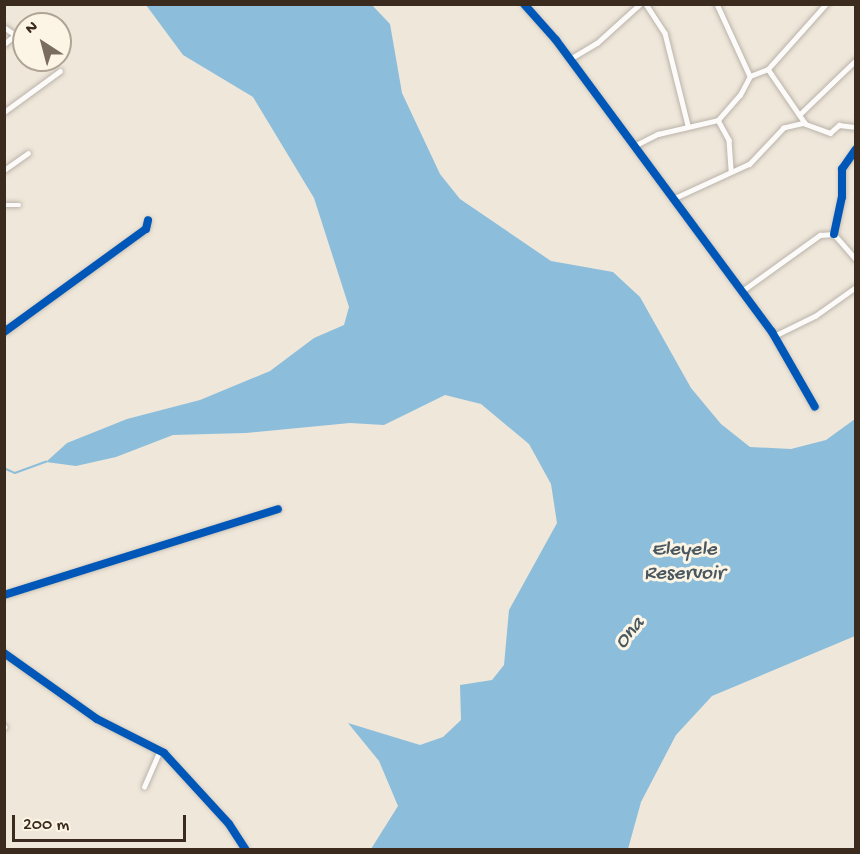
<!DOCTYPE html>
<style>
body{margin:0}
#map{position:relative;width:860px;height:854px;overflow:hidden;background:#efe7da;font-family:"Gochi Hand",sans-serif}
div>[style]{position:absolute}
.water>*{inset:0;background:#8cbedb}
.stream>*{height:1.5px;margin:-0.75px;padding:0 0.75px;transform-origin:0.75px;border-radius:0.75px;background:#8cbedb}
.roads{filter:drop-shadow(0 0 2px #bab3aa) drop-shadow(0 0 2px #bab3aa)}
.minor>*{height:4.5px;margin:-2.25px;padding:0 2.25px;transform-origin:2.25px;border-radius:2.25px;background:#fdfbf9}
.cycleway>*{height:8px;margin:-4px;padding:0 4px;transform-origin:4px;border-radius:4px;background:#0057b8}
span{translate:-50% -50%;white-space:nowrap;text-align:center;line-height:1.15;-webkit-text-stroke:6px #fcf5e5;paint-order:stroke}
.water-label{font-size:21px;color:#495860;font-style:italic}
.frame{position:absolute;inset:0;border:6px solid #3b2a1e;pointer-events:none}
.north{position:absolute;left:12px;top:12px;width:60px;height:60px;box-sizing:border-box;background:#fcf5e5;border:2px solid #afa495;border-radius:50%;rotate:324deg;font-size:16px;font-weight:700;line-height:24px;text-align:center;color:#3b2a1e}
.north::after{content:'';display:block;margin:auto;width:21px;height:27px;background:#7a6c60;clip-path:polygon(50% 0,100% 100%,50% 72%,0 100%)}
.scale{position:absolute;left:12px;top:815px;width:174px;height:27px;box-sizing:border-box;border:3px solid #3b2a1e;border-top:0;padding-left:8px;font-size:18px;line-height:21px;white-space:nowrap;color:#3b2a1e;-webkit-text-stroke:4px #fcf5e5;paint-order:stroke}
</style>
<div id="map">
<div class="water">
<i style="clip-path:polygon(146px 5px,372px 5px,390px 24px,402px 93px,440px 174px,460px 199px,551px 261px,613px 272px,640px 297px,691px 388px,721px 424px,750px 447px,791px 449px,826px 440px,855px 419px,855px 636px,712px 696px,676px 735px,641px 802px,628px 849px,371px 849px,398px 806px,379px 761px,348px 723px,420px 745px,443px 737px,461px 720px,460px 685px,492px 680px,504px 665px,509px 610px,557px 523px,551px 484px,529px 444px,481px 404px,445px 395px,384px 425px,350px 423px,246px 433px,173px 435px,116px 457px,76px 466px,46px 462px,67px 443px,127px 419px,200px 400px,270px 371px,314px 338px,344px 325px,349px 307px,314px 198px,253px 97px,183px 55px)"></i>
</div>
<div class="stream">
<i style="left:4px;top:468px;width:12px;rotate:24deg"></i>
<i style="left:15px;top:473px;width:33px;rotate:-20deg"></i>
</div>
<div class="roads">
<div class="minor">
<i style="left:524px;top:4px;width:48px;rotate:48.4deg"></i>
<i style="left:556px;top:40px;width:363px;rotate:53.5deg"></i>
<i style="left:772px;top:332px;width:86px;rotate:60.2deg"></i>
<i style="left:646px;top:4px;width:35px;rotate:57deg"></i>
<i style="left:665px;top:33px;width:95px;rotate:76deg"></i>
<i style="left:717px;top:4px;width:79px;rotate:65.4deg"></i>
<i style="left:4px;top:27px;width:24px;rotate:35deg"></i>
<i style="left:4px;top:44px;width:14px;rotate:-39deg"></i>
<i style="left:570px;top:59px;width:31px;rotate:-31deg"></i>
<i style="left:597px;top:43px;width:58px;rotate:-42.2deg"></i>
<i style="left:768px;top:69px;width:87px;rotate:-48.3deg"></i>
<i style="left:4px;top:112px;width:69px;rotate:-36.2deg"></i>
<i style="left:799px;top:115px;width:79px;rotate:-44deg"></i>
<i style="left:718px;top:120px;width:23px;rotate:61deg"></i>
<i style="left:729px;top:140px;width:31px;rotate:86deg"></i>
<i style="left:803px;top:123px;width:29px;rotate:20deg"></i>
<i style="left:830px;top:133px;width:12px;rotate:-42deg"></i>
<i style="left:839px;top:125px;width:17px;rotate:7deg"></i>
<i style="left:634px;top:146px;width:27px;rotate:-27deg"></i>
<i style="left:658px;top:134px;width:62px;rotate:-13.1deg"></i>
<i style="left:718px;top:120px;width:33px;rotate:-49deg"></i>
<i style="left:740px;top:95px;width:21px;rotate:-62deg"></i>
<i style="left:750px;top:76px;width:19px;rotate:-21deg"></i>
<i style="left:768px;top:69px;width:65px;rotate:55.6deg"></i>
<i style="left:805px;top:123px;width:22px;rotate:167deg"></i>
<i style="left:784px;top:128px;width:50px;rotate:133.4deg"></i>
<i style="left:750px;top:164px;width:84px;rotate:155.3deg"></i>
<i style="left:4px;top:170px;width:29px;rotate:-35deg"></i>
<i style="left:4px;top:205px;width:15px"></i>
<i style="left:834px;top:234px;width:38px;rotate:-78deg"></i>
<i style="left:842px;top:197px;width:28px;rotate:-90deg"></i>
<i style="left:842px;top:169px;width:24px;rotate:-55deg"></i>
<i style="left:742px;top:291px;width:96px;rotate:-35.7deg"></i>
<i style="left:820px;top:235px;width:14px;rotate:-4deg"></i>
<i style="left:834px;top:234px;width:33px;rotate:49deg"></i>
<i style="left:4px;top:332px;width:175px;rotate:-36deg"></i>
<i style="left:146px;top:229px;width:9px;rotate:-77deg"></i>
<i style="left:774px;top:336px;width:46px;rotate:-26deg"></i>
<i style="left:815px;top:316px;width:50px;rotate:-35.3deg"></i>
<i style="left:4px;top:595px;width:287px;rotate:-17.4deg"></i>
<i style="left:4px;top:653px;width:114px;rotate:35.4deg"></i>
<i style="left:97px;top:719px;width:75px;rotate:26.9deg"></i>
<i style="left:164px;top:753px;width:96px;rotate:47.5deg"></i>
<i style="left:229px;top:824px;width:31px;rotate:57deg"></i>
<i style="left:4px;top:726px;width:1px;rotate:45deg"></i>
<i style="left:144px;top:787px;width:40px;rotate:-66.6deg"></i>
</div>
</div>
<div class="cycleway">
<i style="left:524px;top:4px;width:48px;rotate:48.4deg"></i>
<i style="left:556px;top:40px;width:363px;rotate:53.5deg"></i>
<i style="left:772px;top:332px;width:86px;rotate:60.2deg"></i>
<i style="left:834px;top:234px;width:38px;rotate:-78deg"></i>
<i style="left:842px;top:197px;width:28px;rotate:-90deg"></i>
<i style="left:842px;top:169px;width:24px;rotate:-55deg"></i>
<i style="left:4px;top:332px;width:175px;rotate:-36deg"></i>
<i style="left:146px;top:229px;width:9px;rotate:-77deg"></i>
<i style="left:4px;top:595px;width:287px;rotate:-17.4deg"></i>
<i style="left:4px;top:653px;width:114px;rotate:35.4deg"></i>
<i style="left:97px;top:719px;width:75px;rotate:26.9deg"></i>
<i style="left:164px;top:753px;width:96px;rotate:47.5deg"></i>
<i style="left:229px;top:824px;width:31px;rotate:57deg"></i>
</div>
<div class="water-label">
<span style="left:684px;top:563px">Eleyele<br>Reservoir</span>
<span style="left:631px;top:634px;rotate:-50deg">Ona</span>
</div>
<div class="frame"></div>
<div class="north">N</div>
<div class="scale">200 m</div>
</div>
